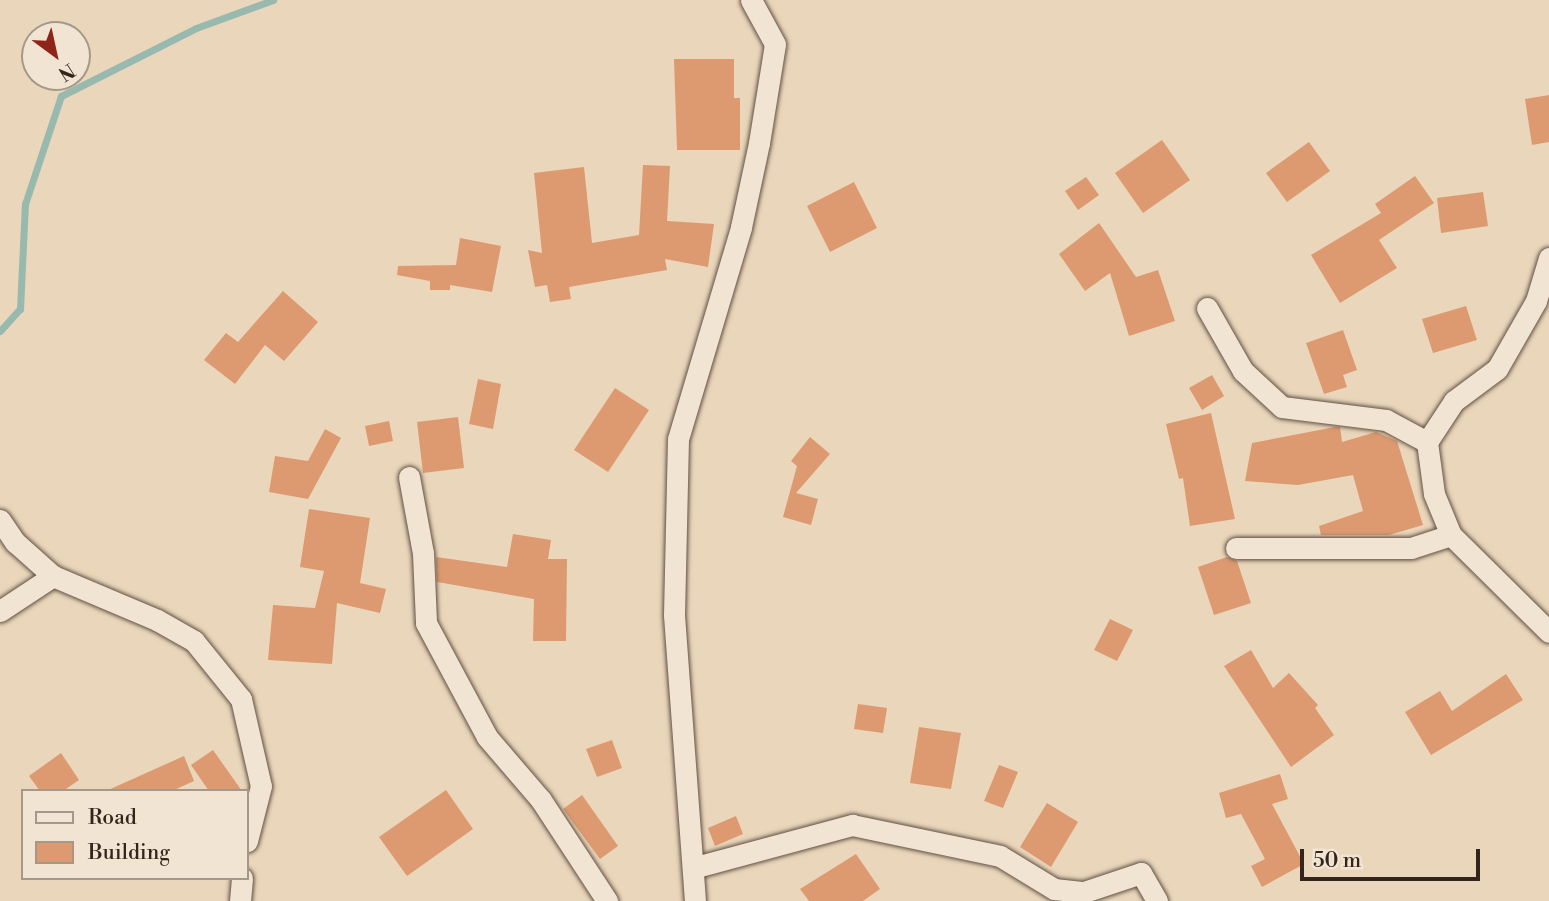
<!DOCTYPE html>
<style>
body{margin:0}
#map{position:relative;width:1549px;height:901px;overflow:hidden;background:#ead6bb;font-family:"Libre Bodoni",serif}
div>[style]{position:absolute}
.stream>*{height:7px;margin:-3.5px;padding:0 3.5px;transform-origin:3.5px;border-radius:3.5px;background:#98b9ae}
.building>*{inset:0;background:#dd9a70}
.roads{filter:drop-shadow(0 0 2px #615143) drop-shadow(0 0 2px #615143)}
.street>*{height:21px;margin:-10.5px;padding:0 10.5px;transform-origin:10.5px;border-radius:10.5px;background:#f1e4d3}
span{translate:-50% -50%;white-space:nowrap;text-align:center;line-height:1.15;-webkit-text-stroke:5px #f1e4d3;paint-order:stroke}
.legend{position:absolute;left:21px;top:789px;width:228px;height:91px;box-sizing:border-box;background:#f1e4d3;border:2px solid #a59889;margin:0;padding:9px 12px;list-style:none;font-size:21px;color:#33251b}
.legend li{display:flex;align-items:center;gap:14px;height:35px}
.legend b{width:35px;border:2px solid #a59889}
.north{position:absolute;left:21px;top:21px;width:70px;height:70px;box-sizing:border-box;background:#f1e4d3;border:2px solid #a59889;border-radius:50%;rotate:147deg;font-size:19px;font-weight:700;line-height:28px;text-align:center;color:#33251b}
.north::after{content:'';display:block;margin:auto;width:24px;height:32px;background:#8f2418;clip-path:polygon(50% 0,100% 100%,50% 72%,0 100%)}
.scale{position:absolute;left:1300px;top:849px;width:180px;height:32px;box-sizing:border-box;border:4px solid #33251b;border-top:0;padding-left:9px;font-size:21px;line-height:24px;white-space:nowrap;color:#33251b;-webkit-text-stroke:5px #f1e4d3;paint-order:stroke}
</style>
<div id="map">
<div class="stream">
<i style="left:0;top:331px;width:30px;rotate:-48deg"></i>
<i style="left:20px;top:309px;width:105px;rotate:-87.3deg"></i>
<i style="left:25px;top:204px;width:114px;rotate:-71.6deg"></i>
<i style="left:61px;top:96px;width:151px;rotate:-26.7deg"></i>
<i style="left:196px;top:28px;width:82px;rotate:-20deg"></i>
</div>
<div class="building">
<i style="clip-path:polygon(674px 59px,734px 59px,734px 98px,740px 98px,740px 150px,677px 150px)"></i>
<i style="clip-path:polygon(1549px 95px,1549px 142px,1532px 145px,1525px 99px)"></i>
<i style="clip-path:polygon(1162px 140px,1190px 180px,1143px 213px,1115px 173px)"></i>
<i style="clip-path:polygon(1309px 142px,1330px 171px,1287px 202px,1266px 173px)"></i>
<i style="clip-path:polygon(643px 165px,670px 166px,667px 221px,714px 224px,708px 267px,665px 259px,667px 270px,569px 287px,571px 299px,550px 302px,547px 285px,535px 287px,528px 250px,542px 253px,534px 173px,584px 167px,592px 243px,639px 235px)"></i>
<i style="clip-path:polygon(1415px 176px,1434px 203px,1379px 240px,1397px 268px,1340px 303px,1311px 255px,1381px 213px,1375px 204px)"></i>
<i style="clip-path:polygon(1086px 177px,1099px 195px,1078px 210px,1065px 191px)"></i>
<i style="clip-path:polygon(854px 182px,877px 228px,830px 252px,807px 206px)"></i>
<i style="clip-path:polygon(1483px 192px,1488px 226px,1441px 233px,1437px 198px)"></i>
<i style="clip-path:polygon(1099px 223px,1136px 277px,1158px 270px,1175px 321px,1129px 336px,1110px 273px,1085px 291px,1059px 254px)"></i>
<i style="clip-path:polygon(460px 238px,501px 246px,492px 292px,450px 285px,450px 290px,430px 290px,430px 281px,397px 275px,398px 266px,456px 265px)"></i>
<i style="clip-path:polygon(283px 291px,318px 322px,284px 361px,265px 345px,235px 384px,204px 360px,226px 333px,238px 342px)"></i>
<i style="clip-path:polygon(1466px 306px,1477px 340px,1433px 353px,1422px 319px)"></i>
<i style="clip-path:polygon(1343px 330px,1357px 370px,1343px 375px,1347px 387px,1324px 394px,1306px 343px)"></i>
<i style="clip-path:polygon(1212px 375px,1224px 396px,1202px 410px,1189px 388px)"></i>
<i style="clip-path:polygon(478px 379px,501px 384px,493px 429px,469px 424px)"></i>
<i style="clip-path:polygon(615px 388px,649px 410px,608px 472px,574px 450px)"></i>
<i style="clip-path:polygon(1211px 413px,1235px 519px,1190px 526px,1183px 478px,1179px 479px,1166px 424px)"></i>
<i style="clip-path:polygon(458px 417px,464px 468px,423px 473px,417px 422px)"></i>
<i style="clip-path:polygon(389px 421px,393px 441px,369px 446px,365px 426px)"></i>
<i style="clip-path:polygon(1335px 427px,1340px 427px,1342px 442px,1376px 432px,1397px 441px,1423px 525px,1389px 535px,1321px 535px,1319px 526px,1363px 511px,1353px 475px,1298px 485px,1245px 481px,1252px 443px)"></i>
<i style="clip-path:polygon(325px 429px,341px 438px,308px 499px,269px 492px,275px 456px,308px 461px)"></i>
<i style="clip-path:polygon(810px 437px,830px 454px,796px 493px,818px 499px,811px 525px,783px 517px,797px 466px,791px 461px)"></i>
<i style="clip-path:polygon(309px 509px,370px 518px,360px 583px,386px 589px,380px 613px,337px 603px,332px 664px,268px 660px,273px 605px,315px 608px,324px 571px,300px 567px)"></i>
<i style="clip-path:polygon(513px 534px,551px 540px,548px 559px,567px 559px,566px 641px,533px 641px,534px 599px,437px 582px,436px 557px,507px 567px)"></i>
<i style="clip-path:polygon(1227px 557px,1237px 561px,1251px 603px,1214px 615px,1198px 567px)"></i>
<i style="clip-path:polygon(1110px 619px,1133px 630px,1117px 661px,1094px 650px)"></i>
<i style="clip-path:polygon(1251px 650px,1273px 688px,1289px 673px,1318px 705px,1315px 708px,1334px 735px,1291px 767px,1224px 666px)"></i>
<i style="clip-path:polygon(1506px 674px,1523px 700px,1431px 755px,1405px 712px,1440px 691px,1452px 711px)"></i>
<i style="clip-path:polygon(858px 704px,887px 708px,883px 733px,854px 729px)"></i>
<i style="clip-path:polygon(919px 727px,961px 733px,951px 789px,910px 783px)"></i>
<i style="clip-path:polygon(612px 740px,622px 768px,597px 777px,586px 749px)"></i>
<i style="clip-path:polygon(213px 750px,242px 791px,209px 791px,191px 765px)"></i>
<i style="clip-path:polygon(61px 753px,79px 780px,63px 791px,40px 791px,29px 776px)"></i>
<i style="clip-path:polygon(184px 756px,194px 781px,172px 791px,106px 791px)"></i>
<i style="clip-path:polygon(999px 765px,1018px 772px,1003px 808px,984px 801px)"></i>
<i style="clip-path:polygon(1280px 774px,1288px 799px,1272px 804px,1304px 864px,1262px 887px,1251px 866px,1265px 859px,1241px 814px,1226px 818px,1219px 793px)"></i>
<i style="clip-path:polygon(446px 790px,473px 829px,407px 876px,379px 837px)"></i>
<i style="clip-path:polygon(582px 795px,618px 846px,600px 859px,563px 809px)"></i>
<i style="clip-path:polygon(1047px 803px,1078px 822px,1051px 867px,1020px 847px)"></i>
<i style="clip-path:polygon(736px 816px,743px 834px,715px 846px,708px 828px)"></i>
<i style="clip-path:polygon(856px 854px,880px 889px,863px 901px,809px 901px,800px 889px)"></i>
</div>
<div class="roads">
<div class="street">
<i style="left:1549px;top:258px;width:45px;rotate:106.8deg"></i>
<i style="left:1536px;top:301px;width:78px;rotate:119.8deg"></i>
<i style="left:1497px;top:369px;width:54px;rotate:143.3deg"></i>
<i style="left:1454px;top:401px;width:49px;rotate:123.4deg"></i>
<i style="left:1427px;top:442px;width:52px;rotate:82.3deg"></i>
<i style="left:1434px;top:494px;width:44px;rotate:67.5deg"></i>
<i style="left:1451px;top:535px;width:138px;rotate:44.7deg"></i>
<i style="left:1207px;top:308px;width:73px;rotate:60.3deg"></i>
<i style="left:1243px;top:371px;width:53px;rotate:42.7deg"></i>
<i style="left:1282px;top:407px;width:105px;rotate:7.1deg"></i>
<i style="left:1386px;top:420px;width:47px;rotate:28.2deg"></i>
<i style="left:409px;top:477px;width:77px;rotate:79.6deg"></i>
<i style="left:423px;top:553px;width:70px;rotate:87.5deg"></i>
<i style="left:426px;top:623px;width:129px;rotate:61.8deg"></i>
<i style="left:487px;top:737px;width:83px;rotate:49.4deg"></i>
<i style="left:541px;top:800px;width:121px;rotate:56.8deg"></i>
<i style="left:0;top:520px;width:27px;rotate:56deg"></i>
<i style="left:15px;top:542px;width:51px;rotate:41.8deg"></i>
<i style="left:53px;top:576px;width:113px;rotate:22.9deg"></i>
<i style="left:157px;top:620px;width:43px;rotate:29.6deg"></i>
<i style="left:194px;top:641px;width:75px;rotate:51deg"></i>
<i style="left:241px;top:699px;width:89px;rotate:77.1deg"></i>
<i style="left:261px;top:786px;width:57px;rotate:104.3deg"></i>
<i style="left:1236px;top:548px;width:175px"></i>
<i style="left:1411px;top:548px;width:42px;rotate:-18deg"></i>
<i style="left:0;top:611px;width:64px;rotate:-33.4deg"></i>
<i style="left:696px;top:867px;width:162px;rotate:-15.1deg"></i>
<i style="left:852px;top:825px;width:151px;rotate:11.8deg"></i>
<i style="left:1000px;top:856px;width:63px;rotate:31.4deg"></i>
<i style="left:1054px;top:889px;width:30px;rotate:6deg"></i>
<i style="left:1084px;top:892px;width:60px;rotate:-18.4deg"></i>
<i style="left:1141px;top:873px;width:32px;rotate:60deg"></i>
<i style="left:240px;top:901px;width:23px;rotate:-85deg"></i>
<i style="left:695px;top:901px;width:287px;rotate:-94.2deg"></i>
<i style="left:674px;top:615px;width:176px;rotate:-88.7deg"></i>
<i style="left:678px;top:439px;width:221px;rotate:-73.4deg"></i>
<i style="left:741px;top:227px;width:86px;rotate:-77.9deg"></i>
<i style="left:759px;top:143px;width:100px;rotate:-80.8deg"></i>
<i style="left:775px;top:44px;width:50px;rotate:-118.6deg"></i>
</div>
</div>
<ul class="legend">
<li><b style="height:9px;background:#f1e4d3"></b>Road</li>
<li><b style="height:19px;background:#dd9a70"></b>Building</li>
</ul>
<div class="north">N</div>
<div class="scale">50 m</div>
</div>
